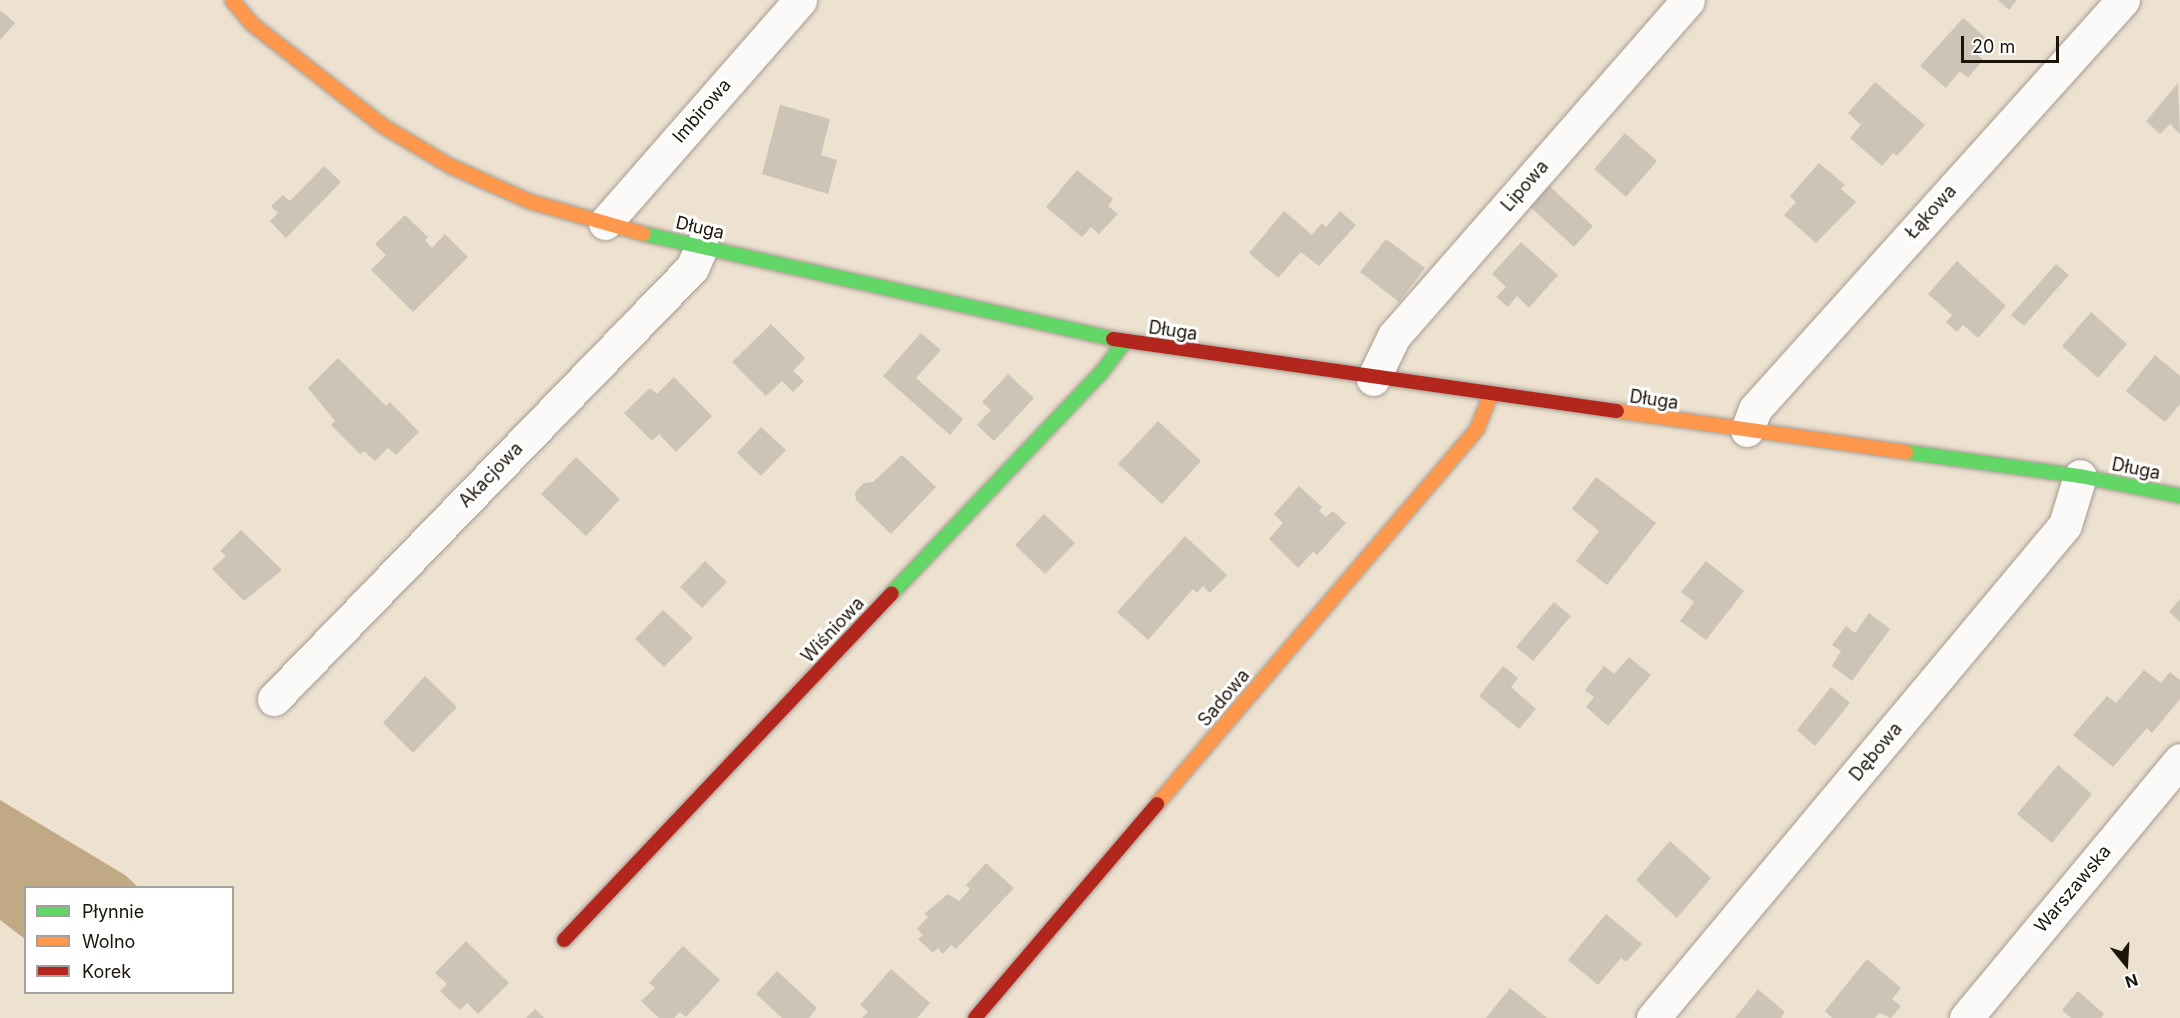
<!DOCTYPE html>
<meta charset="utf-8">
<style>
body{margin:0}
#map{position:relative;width:2180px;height:1018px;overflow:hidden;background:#ede1d0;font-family:Inter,sans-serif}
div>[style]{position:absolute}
.water>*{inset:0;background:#c1a985}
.building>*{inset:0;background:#cdc3b6}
.roads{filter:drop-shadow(0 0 2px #a69d90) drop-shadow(0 0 2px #a69d90)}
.street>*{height:33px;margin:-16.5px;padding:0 16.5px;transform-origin:16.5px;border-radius:16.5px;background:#fcfaf8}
.fast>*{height:14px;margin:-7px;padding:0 7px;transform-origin:7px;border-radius:7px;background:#63d668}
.slow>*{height:14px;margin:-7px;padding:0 7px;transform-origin:7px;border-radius:7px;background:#ff974d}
.jam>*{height:14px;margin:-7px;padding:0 7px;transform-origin:7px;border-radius:7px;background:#b3261e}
span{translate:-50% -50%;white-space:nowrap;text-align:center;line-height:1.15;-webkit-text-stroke:6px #fff;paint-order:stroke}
.street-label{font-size:18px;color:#1c1409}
.legend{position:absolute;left:24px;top:886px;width:210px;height:108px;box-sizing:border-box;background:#fff;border:2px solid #a4a19d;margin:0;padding:8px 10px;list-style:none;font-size:18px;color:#1c1409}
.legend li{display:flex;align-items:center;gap:12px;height:30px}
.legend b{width:30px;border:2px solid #a4a19d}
.north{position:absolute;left:2096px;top:934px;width:60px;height:60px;-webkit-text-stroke:4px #fff;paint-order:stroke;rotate:162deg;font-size:16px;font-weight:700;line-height:24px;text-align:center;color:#1c1409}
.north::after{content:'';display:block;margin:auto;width:21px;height:27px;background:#1c1409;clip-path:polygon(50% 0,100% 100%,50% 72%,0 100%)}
.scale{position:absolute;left:1961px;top:36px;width:98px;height:27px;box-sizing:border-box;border:3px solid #1c1409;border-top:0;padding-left:8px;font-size:18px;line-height:21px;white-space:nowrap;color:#1c1409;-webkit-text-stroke:4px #fff;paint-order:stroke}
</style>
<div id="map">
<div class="water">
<i style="clip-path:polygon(0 800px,125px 875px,138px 887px,26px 888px,25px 939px,0 920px)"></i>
</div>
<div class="building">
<i style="clip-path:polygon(1998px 0,2017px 0,2009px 10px)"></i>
<i style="clip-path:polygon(0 10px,15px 23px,0 40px)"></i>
<i style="clip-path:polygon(1963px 18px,1987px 39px,1976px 53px,1983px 60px,1968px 78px,1960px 71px,1946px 88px,1920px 66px)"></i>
<i style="clip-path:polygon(1875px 82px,1925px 125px,1897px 156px,1893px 153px,1882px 166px,1850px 138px,1861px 125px,1848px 113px)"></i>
<i style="clip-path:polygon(2178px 83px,2180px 134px,2170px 124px,2160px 134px,2146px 121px)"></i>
<i style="clip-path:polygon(780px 105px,830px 119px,821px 155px,837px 160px,828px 194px,762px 174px)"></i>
<i style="clip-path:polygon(1625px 133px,1657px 161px,1626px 197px,1594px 169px)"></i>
<i style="clip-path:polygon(1819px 163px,1845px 185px,1841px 189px,1856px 202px,1816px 243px,1784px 215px,1796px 202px,1790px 196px)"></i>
<i style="clip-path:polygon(324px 166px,341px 182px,286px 238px,270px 221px,278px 213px,271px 206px,283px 195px,290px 201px)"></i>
<i style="clip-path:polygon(1077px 170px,1113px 199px,1108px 206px,1118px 214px,1099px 234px,1091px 227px,1082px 237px,1046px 207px)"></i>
<i style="clip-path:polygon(1546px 183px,1593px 226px,1574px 247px,1527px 204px)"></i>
<i style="clip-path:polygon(1284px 211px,1312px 235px,1322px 223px,1326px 227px,1340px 211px,1356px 225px,1319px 266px,1301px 252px,1278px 278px,1249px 253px)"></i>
<i style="clip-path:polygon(405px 215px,428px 237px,425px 240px,432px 248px,445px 234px,468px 257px,413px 312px,371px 270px,386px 255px,375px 244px)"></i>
<i style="clip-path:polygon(1386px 239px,1425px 268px,1399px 302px,1360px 272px)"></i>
<i style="clip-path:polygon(1521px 242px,1558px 275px,1529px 308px,1517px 296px,1508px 307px,1496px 297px,1506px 287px,1492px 274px)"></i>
<i style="clip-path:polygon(1957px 261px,2006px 306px,1978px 338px,1963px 325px,1957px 332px,1946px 322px,1952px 315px,1928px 294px)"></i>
<i style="clip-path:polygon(2056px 264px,2069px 275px,2024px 326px,2011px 315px)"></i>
<i style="clip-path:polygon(2091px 312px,2127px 344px,2098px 378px,2062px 346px)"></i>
<i style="clip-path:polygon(771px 324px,805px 358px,793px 371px,804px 381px,793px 392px,782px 381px,766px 396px,732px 362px)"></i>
<i style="clip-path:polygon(921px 333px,941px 350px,916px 378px,963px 419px,950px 435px,883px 376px)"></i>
<i style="clip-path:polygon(2155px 355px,2180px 376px,2180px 404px,2165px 422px,2126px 391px)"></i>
<i style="clip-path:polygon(338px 358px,386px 406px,390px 402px,419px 432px,396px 455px,388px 448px,375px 461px,364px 451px,360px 454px,331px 425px,335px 421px,308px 388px)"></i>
<i style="clip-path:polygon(1008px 374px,1034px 398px,994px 441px,977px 425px,991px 410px,982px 402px)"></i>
<i style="clip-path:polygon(674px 377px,712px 416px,676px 452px,659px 434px,652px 441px,624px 413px,650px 388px,657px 394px)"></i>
<i style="clip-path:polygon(1158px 421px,1201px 461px,1162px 504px,1118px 464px)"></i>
<i style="clip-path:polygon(761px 427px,786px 450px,761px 476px,737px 453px)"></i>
<i style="clip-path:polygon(902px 455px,936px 487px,891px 534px,856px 500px,855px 492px,864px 483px,873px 482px)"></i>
<i style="clip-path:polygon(576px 457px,620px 499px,586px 536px,541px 494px)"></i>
<i style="clip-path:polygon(1596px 477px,1656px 523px,1607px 585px,1576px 561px,1599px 531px,1572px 509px)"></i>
<i style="clip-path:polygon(1299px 486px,1322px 507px,1319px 511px,1326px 517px,1333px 511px,1346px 523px,1317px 555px,1313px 552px,1298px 568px,1269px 539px,1283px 523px,1274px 514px)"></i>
<i style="clip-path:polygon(1044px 514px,1075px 543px,1045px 574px,1015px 545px)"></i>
<i style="clip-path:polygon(241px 530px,282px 570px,244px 601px,212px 569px,226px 556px,220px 551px)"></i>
<i style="clip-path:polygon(1185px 536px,1227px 575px,1210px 593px,1203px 586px,1197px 593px,1193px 589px,1148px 640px,1117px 612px)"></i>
<i style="clip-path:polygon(705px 561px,727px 582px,702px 608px,680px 587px)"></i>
<i style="clip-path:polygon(1706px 561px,1744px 591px,1706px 640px,1680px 621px,1694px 602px,1681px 592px)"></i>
<i style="clip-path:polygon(2180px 599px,2180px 622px,2169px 612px)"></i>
<i style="clip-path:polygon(1554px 602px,1571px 616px,1533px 661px,1516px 647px)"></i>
<i style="clip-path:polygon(663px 610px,693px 638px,664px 667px,635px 639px)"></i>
<i style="clip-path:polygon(1869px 613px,1890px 629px,1852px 681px,1832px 666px,1841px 651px,1832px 645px,1846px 626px,1855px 633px)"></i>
<i style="clip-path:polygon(1629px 657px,1651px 675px,1608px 726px,1586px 707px,1594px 697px,1585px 690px,1604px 666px,1614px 674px)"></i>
<i style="clip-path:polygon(1503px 666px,1518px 678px,1511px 687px,1536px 709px,1519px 729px,1479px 696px)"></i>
<i style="clip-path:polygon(2144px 670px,2161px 683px,2170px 672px,2180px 680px,2180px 699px,2152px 733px,2147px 728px,2113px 767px,2073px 735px,2107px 696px,2116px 703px)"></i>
<i style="clip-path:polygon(425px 676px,457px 707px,413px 753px,383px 723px)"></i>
<i style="clip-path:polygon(1831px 687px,1850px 703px,1815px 746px,1797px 730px)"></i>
<i style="clip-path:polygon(2058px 765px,2092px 794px,2052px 843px,2017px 814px)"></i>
<i style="clip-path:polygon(1670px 841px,1711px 878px,1677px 918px,1636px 880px)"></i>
<i style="clip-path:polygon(986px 863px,1014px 888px,956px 949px,951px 945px,943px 954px,938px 948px,933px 953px,918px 939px,923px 935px,917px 929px,928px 917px,924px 914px,948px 894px,959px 901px,970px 889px,966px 885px)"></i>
<i style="clip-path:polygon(1606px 914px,1642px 944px,1626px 962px,1621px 958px,1598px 985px,1568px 960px)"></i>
<i style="clip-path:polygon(466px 941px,509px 983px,478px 1014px,467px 1003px,460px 1010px,440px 991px,447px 984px,435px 973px)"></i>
<i style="clip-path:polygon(683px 946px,720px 980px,686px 1017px,680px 1012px,674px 1018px,659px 1018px,641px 1001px,655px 988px,649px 983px)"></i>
<i style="clip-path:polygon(1867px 959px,1901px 988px,1892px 999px,1901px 1006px,1891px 1018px,1879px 1013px,1875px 1018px,1832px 1018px,1825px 1011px)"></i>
<i style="clip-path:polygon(891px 969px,930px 1003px,917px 1018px,862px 1018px,868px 1012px,860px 1005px)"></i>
<i style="clip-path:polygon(777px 971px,817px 1008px,809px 1018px,782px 1018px,756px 994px)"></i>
<i style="clip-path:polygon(1510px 988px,1547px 1018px,1486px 1018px)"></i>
<i style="clip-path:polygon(1758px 989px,1785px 1012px,1781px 1018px,1735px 1018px)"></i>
<i style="clip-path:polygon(2078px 991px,2104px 1014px,2101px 1018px,2071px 1018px,2062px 1010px)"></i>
<i style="clip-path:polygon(535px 1009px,544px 1018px,526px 1018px)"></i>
</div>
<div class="roads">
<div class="street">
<i style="left:605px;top:223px;width:296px;rotate:-48.8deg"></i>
<i style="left:1373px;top:379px;width:48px;rotate:-64deg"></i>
<i style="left:1394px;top:336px;width:446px;rotate:-48.8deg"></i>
<i style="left:1747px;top:430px;width:22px;rotate:-69deg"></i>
<i style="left:1755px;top:409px;width:550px;rotate:-48.02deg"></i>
<i style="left:274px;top:699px;width:600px;rotate:-45.88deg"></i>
<i style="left:692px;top:268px;width:24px;rotate:-66deg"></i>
<i style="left:1653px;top:1018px;width:642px;rotate:-50.11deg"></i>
<i style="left:2065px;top:525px;width:51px;rotate:-73deg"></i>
<i style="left:1966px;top:1018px;width:335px;rotate:-50.3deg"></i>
</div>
<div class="fast">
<i style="left:644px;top:234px;width:481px;rotate:12.6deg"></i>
<i style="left:1906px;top:452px;width:176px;rotate:7.9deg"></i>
<i style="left:2080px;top:476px;width:102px;rotate:11.3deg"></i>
<i style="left:892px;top:593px;width:303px;rotate:-46.5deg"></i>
<i style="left:1101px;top:373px;width:39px;rotate:-53deg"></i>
</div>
<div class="slow">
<i style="left:232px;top:0;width:31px;rotate:50deg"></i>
<i style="left:252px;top:24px;width:166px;rotate:37.9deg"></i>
<i style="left:383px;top:126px;width:78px;rotate:30.8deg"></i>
<i style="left:450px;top:166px;width:89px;rotate:24deg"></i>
<i style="left:531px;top:202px;width:117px;rotate:15.8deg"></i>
<i style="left:1617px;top:411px;width:292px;rotate:8.1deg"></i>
<i style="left:1157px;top:804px;width:493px;rotate:-49.5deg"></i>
<i style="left:1477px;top:429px;width:35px;rotate:-68deg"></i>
</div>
<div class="jam">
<i style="left:1113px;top:339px;width:509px;rotate:8.13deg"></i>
<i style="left:564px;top:940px;width:477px;rotate:-46.6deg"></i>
<i style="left:975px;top:1018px;width:281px;rotate:-49.6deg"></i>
</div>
</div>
<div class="street-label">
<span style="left:702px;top:111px;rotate:-49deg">Imbirowa</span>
<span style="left:1525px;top:186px;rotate:-49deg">Lipowa</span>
<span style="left:1931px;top:212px;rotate:-48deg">Łąkowa</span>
<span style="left:700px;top:228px;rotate:13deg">Długa</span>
<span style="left:1173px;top:331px;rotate:8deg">Długa</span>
<span style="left:1654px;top:400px;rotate:8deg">Długa</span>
<span style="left:2136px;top:469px;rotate:11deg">Długa</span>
<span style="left:491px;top:475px;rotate:-46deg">Akacjowa</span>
<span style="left:833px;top:630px;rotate:-47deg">Wiśniowa</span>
<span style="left:1224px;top:698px;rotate:-50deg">Sadowa</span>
<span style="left:1876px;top:752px;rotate:-50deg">Dębowa</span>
<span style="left:2073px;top:889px;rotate:-50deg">Warszawska</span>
</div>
<ul class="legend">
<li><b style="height:8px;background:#63d668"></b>Płynnie</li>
<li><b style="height:8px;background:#ff974d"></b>Wolno</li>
<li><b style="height:8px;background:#b3261e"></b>Korek</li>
</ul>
<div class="north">N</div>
<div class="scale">20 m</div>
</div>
